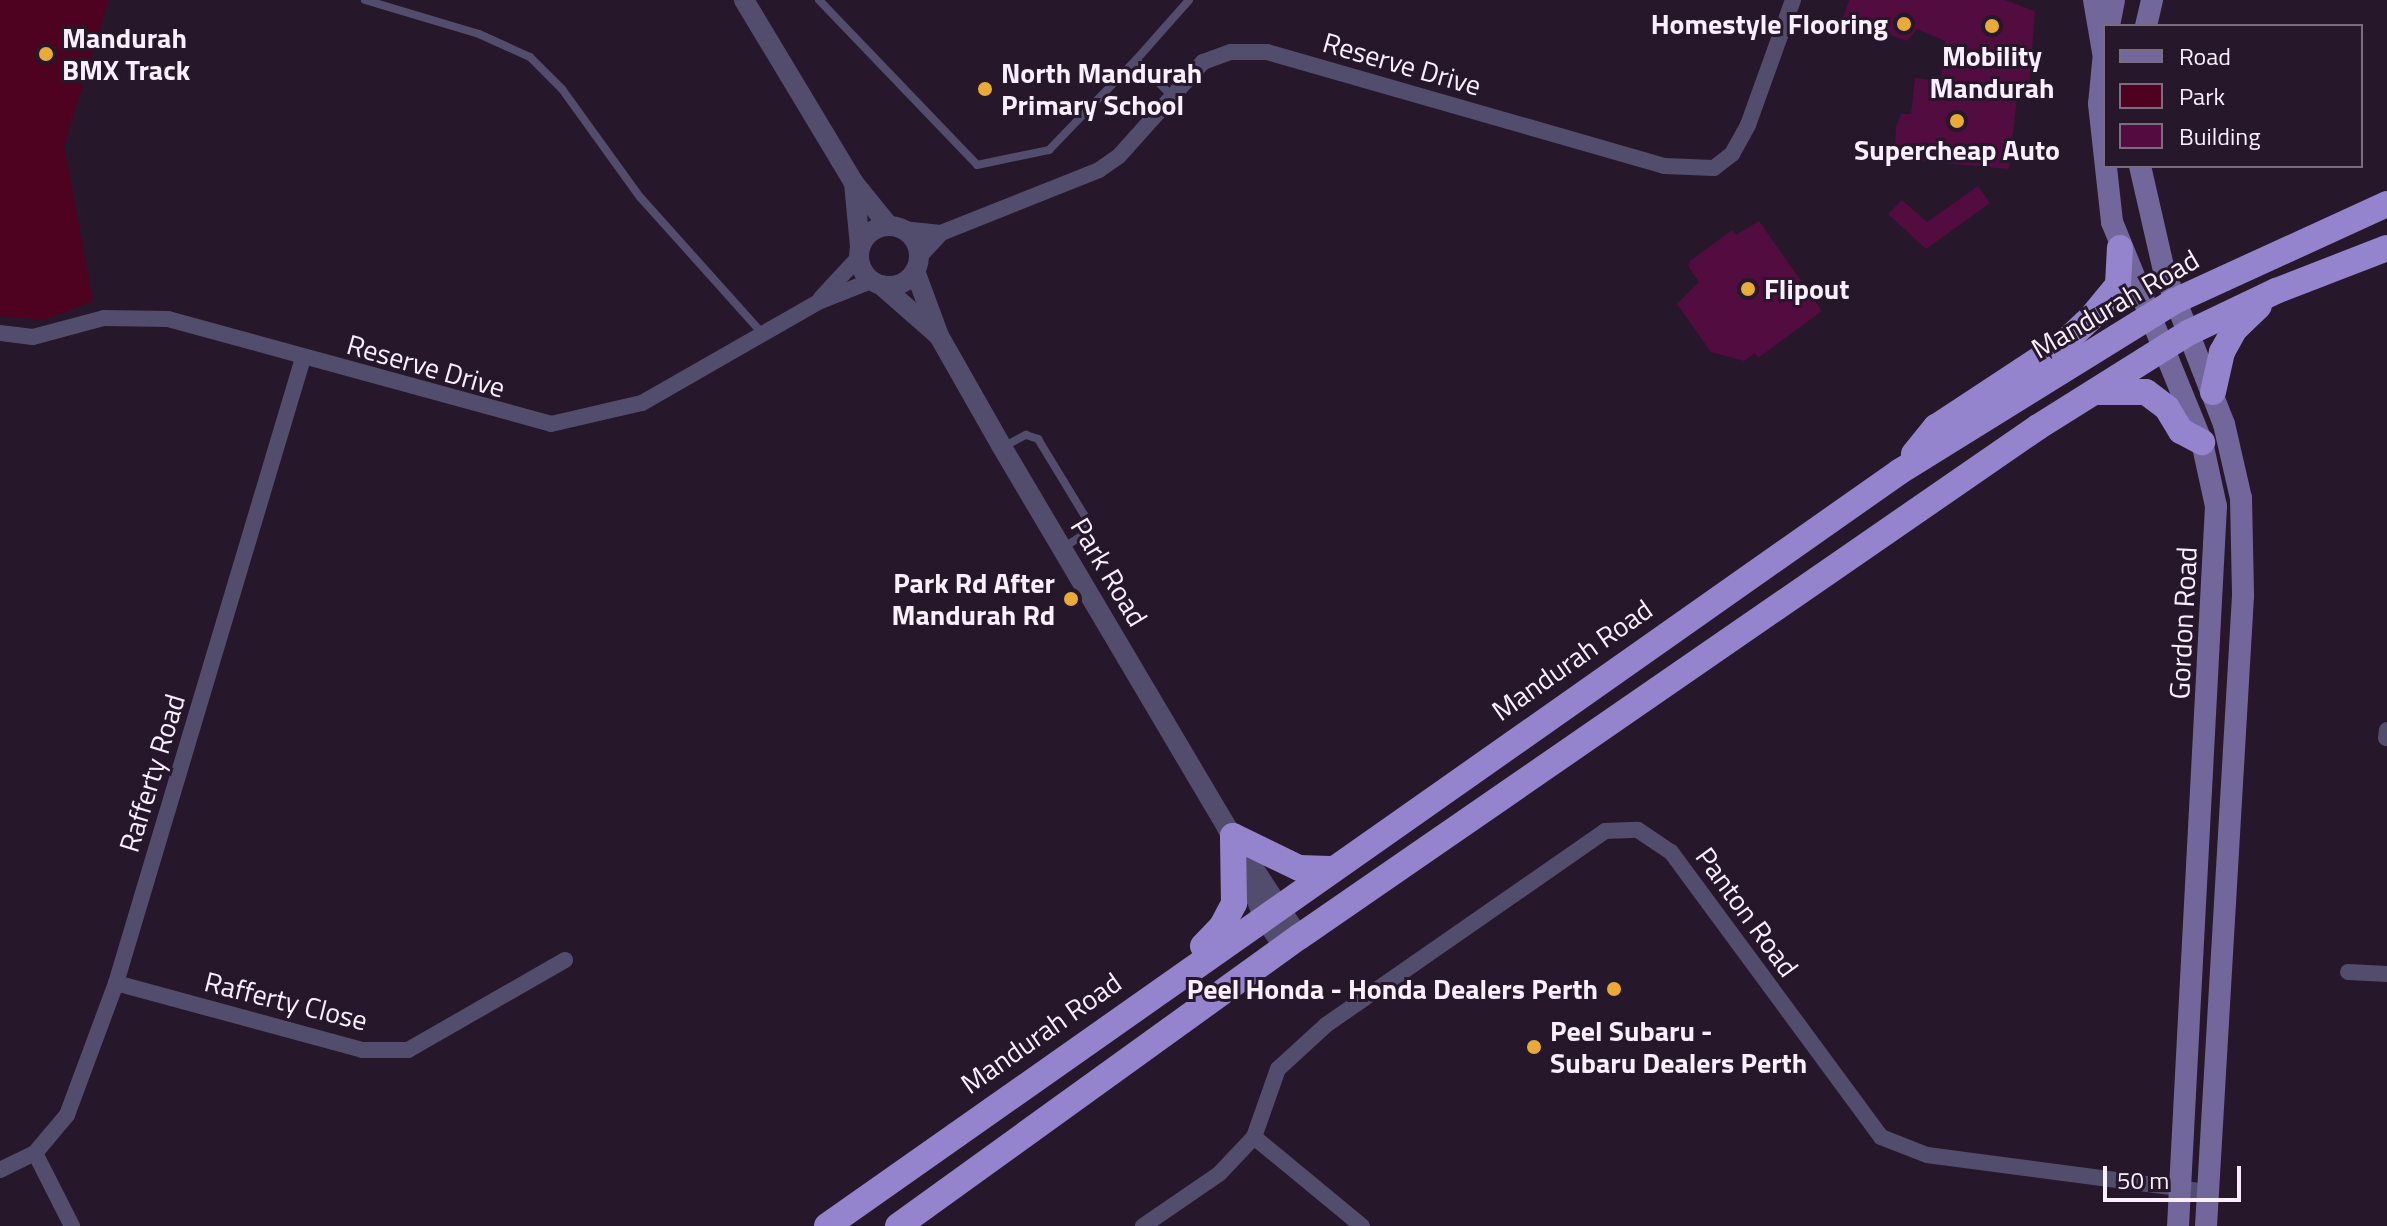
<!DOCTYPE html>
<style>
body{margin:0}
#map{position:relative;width:2387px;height:1226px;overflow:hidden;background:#26172b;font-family:"Titillium Web",sans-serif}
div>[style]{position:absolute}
.green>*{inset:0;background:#4f0220}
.building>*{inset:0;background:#530c40}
.service>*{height:8px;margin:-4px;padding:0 4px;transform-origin:4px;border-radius:4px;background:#534d6d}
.minor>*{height:16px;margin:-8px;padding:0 8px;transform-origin:8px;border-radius:8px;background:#534d6d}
.tertiary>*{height:20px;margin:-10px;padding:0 10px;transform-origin:10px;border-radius:10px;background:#534d6d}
.tertiary>.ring{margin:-10px;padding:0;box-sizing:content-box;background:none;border:20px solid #534d6d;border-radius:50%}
.secondary>*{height:22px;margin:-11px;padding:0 11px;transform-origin:11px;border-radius:11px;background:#71679a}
.trunk>*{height:26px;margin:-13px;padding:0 13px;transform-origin:13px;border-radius:13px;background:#9484cd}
.dots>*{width:22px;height:22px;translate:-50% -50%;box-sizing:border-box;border:4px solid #26172b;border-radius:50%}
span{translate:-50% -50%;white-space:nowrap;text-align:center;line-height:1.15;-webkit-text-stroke:6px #26172b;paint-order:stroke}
.poi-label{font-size:28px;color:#f9effd;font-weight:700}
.right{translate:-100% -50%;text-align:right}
.left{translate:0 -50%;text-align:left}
.street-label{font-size:28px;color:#f9effd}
.legend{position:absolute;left:2103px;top:24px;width:260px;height:144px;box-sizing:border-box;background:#26172b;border:2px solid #7a6d7f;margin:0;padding:10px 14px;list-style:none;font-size:24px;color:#f9effd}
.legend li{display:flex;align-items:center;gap:16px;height:40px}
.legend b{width:40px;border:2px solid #7a6d7f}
.scale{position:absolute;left:2103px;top:1166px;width:138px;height:36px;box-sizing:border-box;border:4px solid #f9effd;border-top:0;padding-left:10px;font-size:24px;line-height:28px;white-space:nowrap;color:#f9effd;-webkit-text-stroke:6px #26172b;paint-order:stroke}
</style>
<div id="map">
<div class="green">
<i style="clip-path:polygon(0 0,109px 0,64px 146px,93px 301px,45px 320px,0 316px)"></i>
</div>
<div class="building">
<i style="clip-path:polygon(1849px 0,2005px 0,2035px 11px,2029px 89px,2018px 88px,2009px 169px,1906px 160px,1907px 148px,1895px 147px,1896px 127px,1901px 114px,1911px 114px,1915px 78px,1941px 81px,1945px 41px,1917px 29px,1907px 41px,1843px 18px)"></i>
<i style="clip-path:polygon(1978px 186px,1990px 203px,1926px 249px,1888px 214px,1902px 200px,1927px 222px)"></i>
<i style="clip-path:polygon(1759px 221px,1822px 311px,1758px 358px,1755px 353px,1744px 361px,1711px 352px,1677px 304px,1699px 282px,1688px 266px,1690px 261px,1732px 230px,1736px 235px)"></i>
</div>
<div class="service">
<i style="left:365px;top:0;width:119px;rotate:16.6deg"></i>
<i style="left:479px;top:34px;width:56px;rotate:24.3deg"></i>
<i style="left:530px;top:57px;width:45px;rotate:45deg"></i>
<i style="left:562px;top:89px;width:133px;rotate:54.2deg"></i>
<i style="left:640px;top:197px;width:183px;rotate:48.1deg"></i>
<i style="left:819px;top:0;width:228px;rotate:46.2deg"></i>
<i style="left:977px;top:165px;width:74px;rotate:-11.8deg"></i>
<i style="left:1049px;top:150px;width:125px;rotate:-46deg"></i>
<i style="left:1136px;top:60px;width:51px;rotate:45deg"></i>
<i style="left:1136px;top:60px;width:80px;rotate:-48.5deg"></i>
<i style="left:1003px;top:447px;width:26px;rotate:-28deg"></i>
<i style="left:1026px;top:435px;width:13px;rotate:18deg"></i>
<i style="left:1038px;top:439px;width:92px;rotate:58.7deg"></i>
<i style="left:1086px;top:518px;width:15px;rotate:90deg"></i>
<i style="left:1086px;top:533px;width:27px;rotate:147deg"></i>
</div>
<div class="minor">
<i style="left:902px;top:229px;width:39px;rotate:6deg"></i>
<i style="left:919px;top:257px;width:33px;rotate:-47deg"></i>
<i style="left:941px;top:233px;width:170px;rotate:-21.7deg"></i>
<i style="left:1099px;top:170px;width:24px;rotate:-35deg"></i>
<i style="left:1119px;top:156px;width:126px;rotate:-48.2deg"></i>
<i style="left:1203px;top:62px;width:30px;rotate:-20deg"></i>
<i style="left:1231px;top:52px;width:36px"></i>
<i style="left:1267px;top:52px;width:413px;rotate:16deg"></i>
<i style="left:1664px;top:166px;width:50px;rotate:2.3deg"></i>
<i style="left:1714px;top:168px;width:23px;rotate:-38deg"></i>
<i style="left:1732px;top:154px;width:33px;rotate:-61deg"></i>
<i style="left:1748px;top:125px;width:133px;rotate:-70.2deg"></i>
<i style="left:821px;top:298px;width:54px;rotate:-47.2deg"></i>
<i style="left:0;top:333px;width:33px;rotate:7deg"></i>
<i style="left:33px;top:337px;width:73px;rotate:-15deg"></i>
<i style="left:104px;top:318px;width:64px;rotate:0.9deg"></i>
<i style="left:168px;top:319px;width:397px;rotate:15.3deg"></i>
<i style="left:551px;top:424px;width:93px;rotate:-13deg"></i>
<i style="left:642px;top:403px;width:203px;rotate:-29.8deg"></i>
<i style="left:818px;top:302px;width:57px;rotate:-21.6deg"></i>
<i style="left:2386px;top:738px;width:8px;rotate:-83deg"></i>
<i style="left:2348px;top:972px;width:39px;rotate:3deg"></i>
<i style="left:116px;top:983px;width:255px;rotate:15.2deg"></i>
<i style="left:362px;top:1050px;width:46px"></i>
<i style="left:408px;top:1050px;width:181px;rotate:-29.8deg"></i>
<i style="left:1254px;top:1137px;width:140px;rotate:39.5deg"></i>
<i style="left:35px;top:1153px;width:82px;rotate:63.1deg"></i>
<i style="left:0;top:1170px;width:39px;rotate:-26deg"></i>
<i style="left:35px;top:1153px;width:50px;rotate:-49.9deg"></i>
<i style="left:67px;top:1115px;width:141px;rotate:-69.6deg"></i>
<i style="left:116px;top:983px;width:652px;rotate:-73.34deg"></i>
<i style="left:1143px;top:1226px;width:92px;rotate:-34.4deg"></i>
<i style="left:1219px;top:1174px;width:51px;rotate:-46.6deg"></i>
<i style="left:1254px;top:1137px;width:72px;rotate:-70.6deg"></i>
<i style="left:1278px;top:1069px;width:65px;rotate:-42.5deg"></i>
<i style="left:1326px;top:1025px;width:340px;rotate:-34.8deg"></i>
<i style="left:1605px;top:831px;width:33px;rotate:-2deg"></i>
<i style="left:1638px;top:830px;width:40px;rotate:34deg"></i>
<i style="left:1671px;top:852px;width:354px;rotate:53.6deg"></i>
<i style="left:1881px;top:1137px;width:49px;rotate:21.4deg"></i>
<i style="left:1927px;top:1155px;width:284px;rotate:7.5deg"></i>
</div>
<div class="tertiary">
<i style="left:744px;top:0;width:214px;rotate:59deg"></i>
<i style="left:854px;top:183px;width:55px;rotate:50.9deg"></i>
<i style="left:854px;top:183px;width:64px;rotate:84.6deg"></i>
<i class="ring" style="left:859px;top:226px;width:40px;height:40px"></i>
<i style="left:915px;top:271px;width:69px;rotate:69.7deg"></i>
<i style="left:939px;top:336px;width:128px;rotate:60.4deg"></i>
<i style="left:1002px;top:447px;width:442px;rotate:59.4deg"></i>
<i style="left:1227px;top:828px;width:131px;rotate:56.6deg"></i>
<i style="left:881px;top:285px;width:77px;rotate:41.3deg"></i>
<i style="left:1247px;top:874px;width:46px;rotate:69.6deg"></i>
<i style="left:1263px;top:917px;width:38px;rotate:55deg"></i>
</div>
<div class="secondary">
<i style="left:2094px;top:0;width:53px;rotate:80.2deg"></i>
<i style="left:2109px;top:26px;width:26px;rotate:-79deg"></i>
<i style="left:2146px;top:26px;width:27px;rotate:-77deg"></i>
<i style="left:2105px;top:42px;width:62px;rotate:95.5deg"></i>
<i style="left:2099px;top:104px;width:119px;rotate:83.7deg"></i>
<i style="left:2112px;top:222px;width:238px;rotate:67.8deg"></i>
<i style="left:2202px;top:442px;width:66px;rotate:77.7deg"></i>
<i style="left:2216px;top:506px;width:721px;rotate:93.02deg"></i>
<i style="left:2140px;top:166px;width:108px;rotate:77.1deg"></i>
<i style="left:2164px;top:271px;width:164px;rotate:68.6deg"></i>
<i style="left:2224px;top:424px;width:76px;rotate:77.1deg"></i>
<i style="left:2241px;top:498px;width:98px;rotate:88.8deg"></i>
<i style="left:2243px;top:596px;width:631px;rotate:93.36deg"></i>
</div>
<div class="trunk">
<i style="left:2095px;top:392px;width:51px"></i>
<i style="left:2146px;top:392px;width:26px;rotate:37deg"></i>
<i style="left:2167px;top:408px;width:27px;rotate:59deg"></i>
<i style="left:2181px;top:431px;width:24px;rotate:28deg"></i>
<i style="left:2213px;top:392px;width:41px;rotate:-77.3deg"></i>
<i style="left:2222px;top:352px;width:26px;rotate:-61deg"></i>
<i style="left:2235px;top:329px;width:33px;rotate:-44deg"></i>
<i style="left:1914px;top:454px;width:35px;rotate:-51deg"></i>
<i style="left:1936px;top:427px;width:153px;rotate:-33.3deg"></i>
<i style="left:2064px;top:343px;width:35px;rotate:-43deg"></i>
<i style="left:2090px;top:319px;width:44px;rotate:-50.5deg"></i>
<i style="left:2118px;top:285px;width:37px;rotate:-87deg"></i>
<i style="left:1203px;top:946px;width:28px;rotate:-46deg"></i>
<i style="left:1222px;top:926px;width:26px;rotate:-62deg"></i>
<i style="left:1234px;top:903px;width:67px;rotate:-90.9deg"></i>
<i style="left:1233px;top:836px;width:73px;rotate:25.9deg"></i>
<i style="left:1299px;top:868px;width:31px;rotate:2deg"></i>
<i style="left:827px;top:1226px;width:1311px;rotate:-35.12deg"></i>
<i style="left:1899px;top:472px;width:325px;rotate:-31.8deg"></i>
<i style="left:2175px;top:301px;width:233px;rotate:-24.6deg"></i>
<i style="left:898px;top:1226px;width:494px;rotate:-35.8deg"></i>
<i style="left:1299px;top:937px;width:898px;rotate:-34.61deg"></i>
<i style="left:2038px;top:427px;width:177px;rotate:-32.1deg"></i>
<i style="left:2188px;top:333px;width:98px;rotate:-25.5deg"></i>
<i style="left:2276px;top:291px;width:119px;rotate:-21.2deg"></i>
</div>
<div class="dots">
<i style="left:1904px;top:24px;background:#e9aa38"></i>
<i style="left:1992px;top:26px;background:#e9aa38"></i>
<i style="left:46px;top:54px;background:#e9aa38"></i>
<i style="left:985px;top:89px;background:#e9aa38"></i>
<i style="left:1957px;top:121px;background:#e9aa38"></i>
<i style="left:1748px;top:289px;background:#e9aa38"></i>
<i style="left:1071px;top:599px;background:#e9aa38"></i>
<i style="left:1614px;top:989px;background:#e9aa38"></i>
<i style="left:1534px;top:1047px;background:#e9aa38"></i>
</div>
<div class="poi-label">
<span class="right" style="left:1888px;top:24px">Homestyle Flooring</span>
<span class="left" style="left:62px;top:54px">Mandurah<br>BMX Track</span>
<span style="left:1992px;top:72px">Mobility<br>Mandurah</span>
<span class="left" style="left:1001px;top:89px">North Mandurah<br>Primary School</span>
<span style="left:1957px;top:150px">Supercheap Auto</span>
<span class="left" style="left:1764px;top:289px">Flipout</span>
<span class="right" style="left:1055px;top:599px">Park Rd After<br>Mandurah Rd</span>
<span class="right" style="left:1598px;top:989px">Peel Honda - Honda Dealers Perth</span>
<span class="left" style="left:1550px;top:1047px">Peel Subaru -<br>Subaru Dealers Perth</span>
</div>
<div class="street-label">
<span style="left:1402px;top:64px;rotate:16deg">Reserve Drive</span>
<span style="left:2115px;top:304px;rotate:-30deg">Mandurah Road</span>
<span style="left:426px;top:366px;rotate:16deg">Reserve Drive</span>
<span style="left:1109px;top:572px;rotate:59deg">Park Road</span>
<span style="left:2183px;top:623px;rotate:-87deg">Gordon Road</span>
<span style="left:1572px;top:660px;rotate:-35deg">Mandurah Road</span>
<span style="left:152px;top:773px;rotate:-73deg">Rafferty Road</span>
<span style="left:1747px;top:912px;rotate:54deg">Panton Road</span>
<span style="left:286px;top:1001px;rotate:14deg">Rafferty Close</span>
<span style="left:1041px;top:1033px;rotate:-35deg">Mandurah Road</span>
</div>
<ul class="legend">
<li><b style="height:10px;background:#71679a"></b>Road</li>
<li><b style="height:22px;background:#4f0220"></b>Park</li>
<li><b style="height:22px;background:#530c40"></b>Building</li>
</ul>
<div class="scale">50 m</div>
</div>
